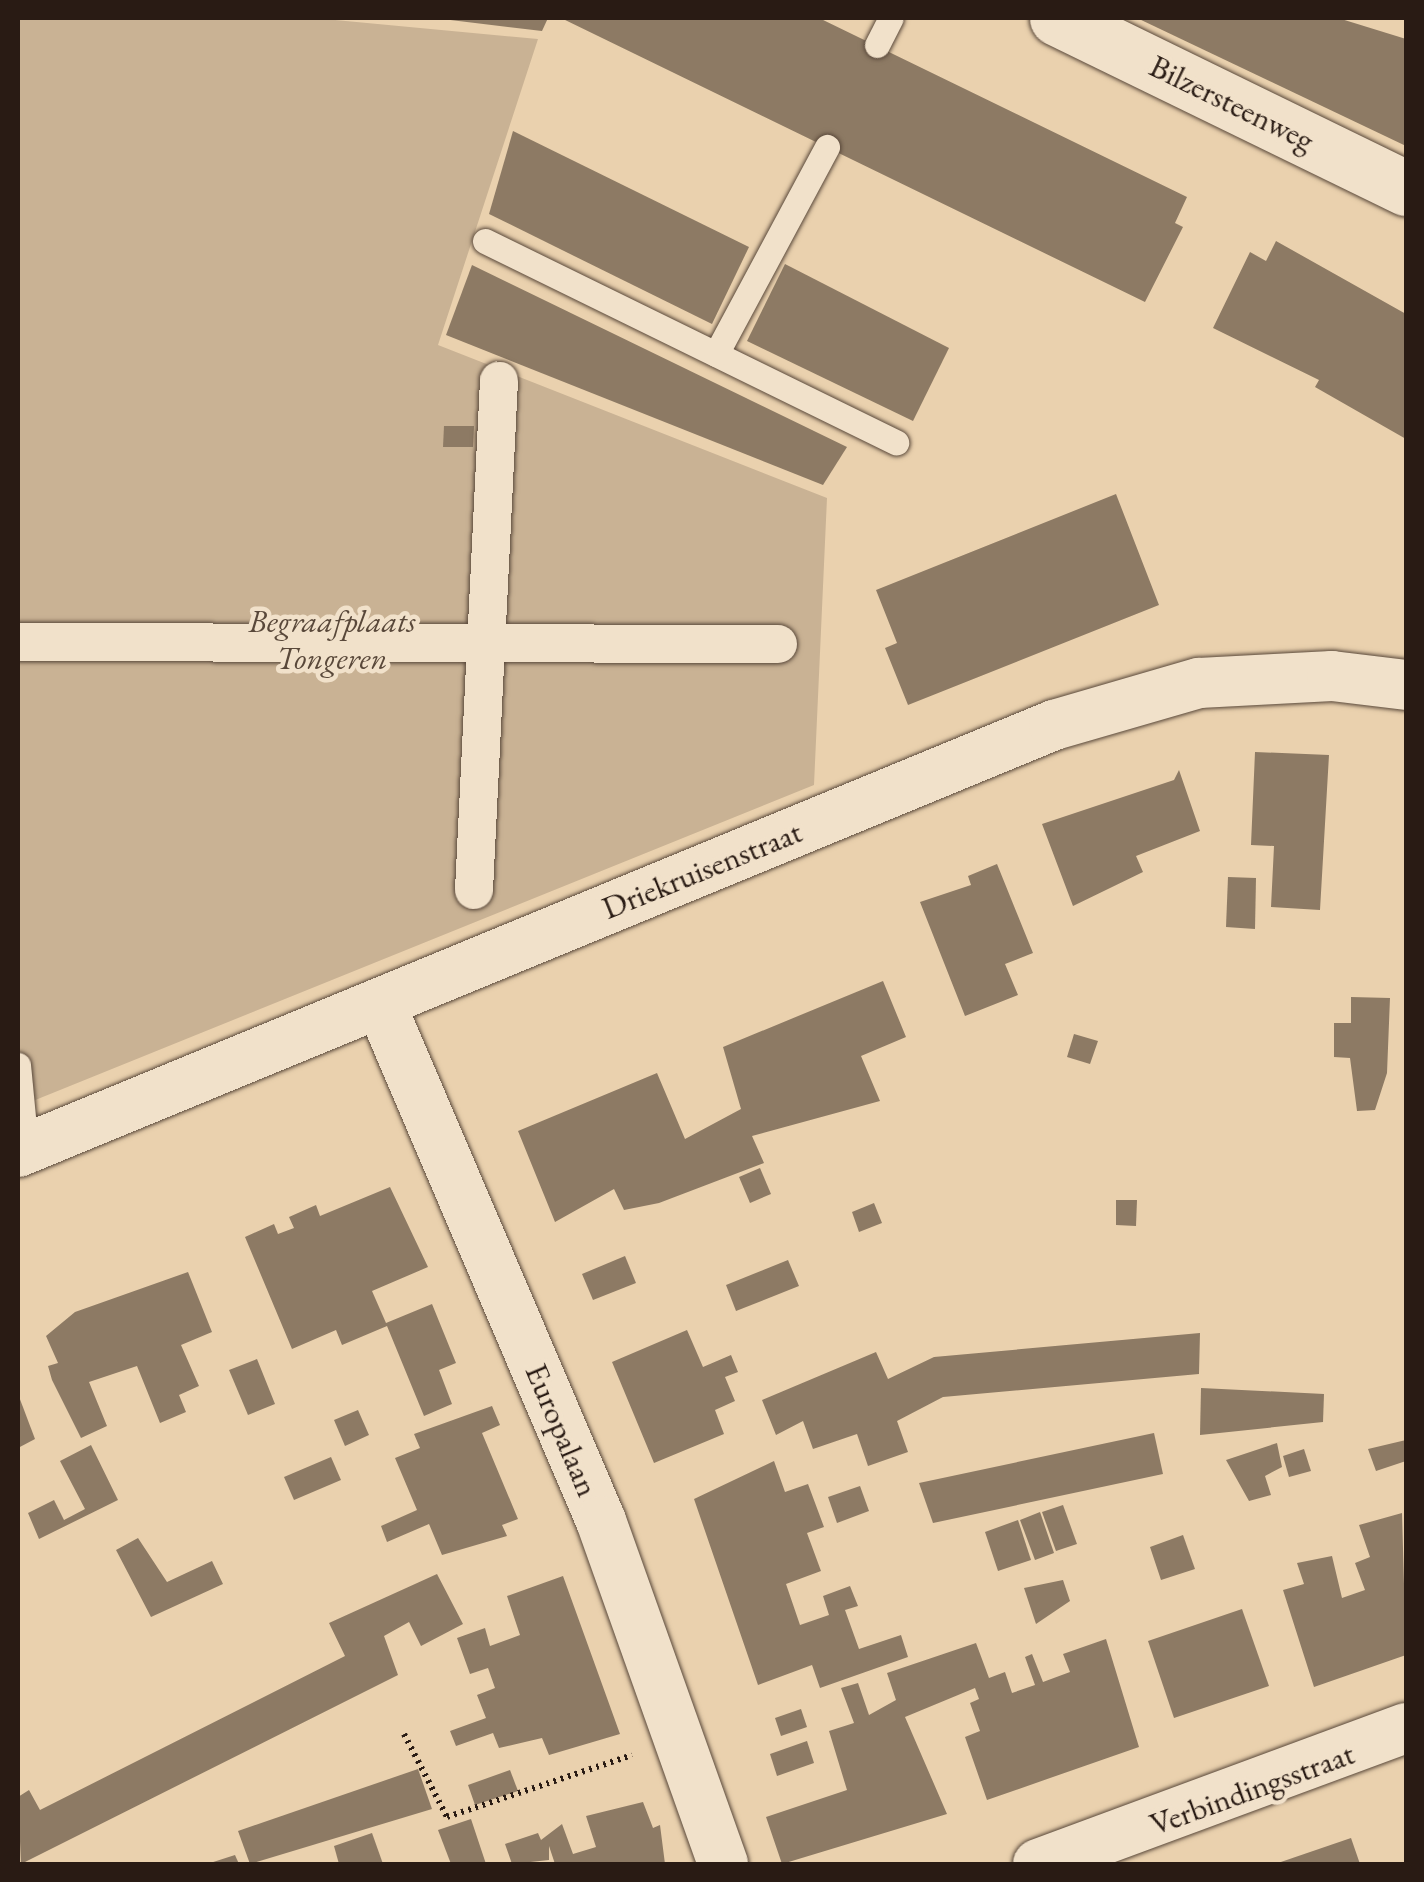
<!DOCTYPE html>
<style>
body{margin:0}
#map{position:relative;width:1424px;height:1882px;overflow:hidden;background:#ead1ae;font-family:"EB Garamond",serif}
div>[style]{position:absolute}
.green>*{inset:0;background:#c9b294}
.building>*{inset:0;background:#8d7a64}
.path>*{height:6px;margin-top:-3px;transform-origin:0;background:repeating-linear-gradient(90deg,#291b14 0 2.5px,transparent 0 7.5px)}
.roads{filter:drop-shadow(0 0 2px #59483a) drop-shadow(0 0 2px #59483a)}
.service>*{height:25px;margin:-12.5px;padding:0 12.5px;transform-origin:12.5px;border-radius:12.5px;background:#f1e1ca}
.pedestrian>*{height:38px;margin:-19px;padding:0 19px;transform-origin:19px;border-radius:19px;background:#f1e1ca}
.minor>*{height:50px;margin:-25px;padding:0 25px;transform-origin:25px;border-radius:25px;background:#f1e1ca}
.secondary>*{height:55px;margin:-27.5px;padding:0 27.5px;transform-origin:27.5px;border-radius:27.5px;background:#f1e1ca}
span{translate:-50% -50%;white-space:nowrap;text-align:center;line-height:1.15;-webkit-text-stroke:9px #f1e1ca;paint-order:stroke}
.street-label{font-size:32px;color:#291b14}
.park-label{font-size:32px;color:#59483a;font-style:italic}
.frame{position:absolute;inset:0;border:20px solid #291b14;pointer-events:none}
</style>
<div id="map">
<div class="green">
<i style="clip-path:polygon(18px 18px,314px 18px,538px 39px,438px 345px,827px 498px,814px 785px,18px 1107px)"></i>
</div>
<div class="building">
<i style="clip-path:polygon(434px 18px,548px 18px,542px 31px)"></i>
<i style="clip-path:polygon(561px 18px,819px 18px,1187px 197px,1175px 223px,1183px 227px,1145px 302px)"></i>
<i style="clip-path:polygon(1137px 18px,1338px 18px,1406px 39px,1406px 146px)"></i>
<i style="clip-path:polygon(513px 131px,749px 247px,712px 324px,489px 214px)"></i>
<i style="clip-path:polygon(1276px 241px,1406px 314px,1406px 439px,1315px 387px,1319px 380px,1213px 328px,1250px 252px,1266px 261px)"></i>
<i style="clip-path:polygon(785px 264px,949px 348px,913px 421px,747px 341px)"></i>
<i style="clip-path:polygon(472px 265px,847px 447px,823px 485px,446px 335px)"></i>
<i style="clip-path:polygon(444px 426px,474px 426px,473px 447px,443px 447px)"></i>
<i style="clip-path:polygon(1116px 494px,1159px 605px,908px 705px,885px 648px,897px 643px,876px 590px)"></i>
<i style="clip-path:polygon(1255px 752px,1329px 755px,1320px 910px,1271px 907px,1274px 846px,1251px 845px)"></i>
<i style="clip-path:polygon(1179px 770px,1200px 831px,1136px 856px,1143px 872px,1073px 906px,1042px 824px,1174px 780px)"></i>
<i style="clip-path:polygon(997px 864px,1033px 953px,1005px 964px,1018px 995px,965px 1016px,920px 902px,971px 885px,968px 876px)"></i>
<i style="clip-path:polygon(1228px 877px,1256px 878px,1255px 929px,1226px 927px)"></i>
<i style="clip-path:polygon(883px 981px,906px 1037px,861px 1056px,880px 1101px,752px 1136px,764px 1163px,659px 1203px,624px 1210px,614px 1189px,555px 1222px,518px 1131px,657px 1073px,685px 1139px,741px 1109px,723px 1047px)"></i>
<i style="clip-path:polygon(1351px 997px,1390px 998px,1387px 1073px,1375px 1110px,1357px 1111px,1350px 1058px,1334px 1057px,1334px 1023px,1351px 1023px)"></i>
<i style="clip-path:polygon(1074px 1034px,1098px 1041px,1090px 1064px,1067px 1057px)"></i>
<i style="clip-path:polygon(760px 1168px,771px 1194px,750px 1203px,739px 1177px)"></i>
<i style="clip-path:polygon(390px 1187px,428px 1267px,372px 1291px,386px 1323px,432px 1304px,456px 1363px,439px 1370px,452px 1404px,424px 1416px,387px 1326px,342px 1345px,336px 1330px,292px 1349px,245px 1237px,274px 1224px,278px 1234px,294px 1228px,289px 1217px,316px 1205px,320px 1216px)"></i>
<i style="clip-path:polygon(1116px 1200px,1137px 1200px,1136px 1226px,1116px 1225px)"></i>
<i style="clip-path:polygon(874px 1203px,882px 1223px,859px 1232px,852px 1212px)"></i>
<i style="clip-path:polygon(625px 1256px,636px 1283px,593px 1300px,582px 1274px)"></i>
<i style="clip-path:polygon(788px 1260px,799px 1286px,736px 1311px,726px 1285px)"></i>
<i style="clip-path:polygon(188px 1272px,212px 1332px,181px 1345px,199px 1386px,179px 1395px,186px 1412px,160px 1423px,137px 1366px,89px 1382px,107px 1426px,81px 1438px,52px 1380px,48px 1366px,58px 1363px,46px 1336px,75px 1312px)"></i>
<i style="clip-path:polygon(687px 1330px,703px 1367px,731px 1355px,738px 1372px,725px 1377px,735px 1401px,715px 1410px,724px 1434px,654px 1463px,612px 1362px)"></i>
<i style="clip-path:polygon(1200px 1333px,1199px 1374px,943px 1397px,897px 1421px,908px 1452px,868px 1466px,857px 1434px,813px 1449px,803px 1421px,776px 1435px,762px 1400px,876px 1352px,888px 1379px,934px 1357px)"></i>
<i style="clip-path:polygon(257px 1359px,275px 1404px,248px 1415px,229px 1370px)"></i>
<i style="clip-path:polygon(1201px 1388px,1324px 1394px,1323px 1422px,1200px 1435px)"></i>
<i style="clip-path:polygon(18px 1394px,35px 1439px,18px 1448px)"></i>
<i style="clip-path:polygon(492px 1406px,500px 1425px,482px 1433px,518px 1519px,502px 1525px,507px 1536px,442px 1555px,429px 1524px,387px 1542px,381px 1526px,417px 1510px,395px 1458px,420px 1448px,414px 1434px)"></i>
<i style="clip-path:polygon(358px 1410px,369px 1435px,345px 1446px,334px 1420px)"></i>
<i style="clip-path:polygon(1154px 1433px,1163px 1474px,933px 1523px,919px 1483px)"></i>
<i style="clip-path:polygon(1406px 1440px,1406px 1461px,1376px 1471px,1368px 1449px)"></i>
<i style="clip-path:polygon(1277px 1443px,1282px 1467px,1265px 1476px,1271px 1495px,1249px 1501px,1226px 1460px)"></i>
<i style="clip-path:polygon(91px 1445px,118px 1500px,39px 1539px,28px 1513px,54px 1500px,64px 1520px,85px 1509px,60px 1461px)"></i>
<i style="clip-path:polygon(1304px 1449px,1311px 1471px,1289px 1477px,1283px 1456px)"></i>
<i style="clip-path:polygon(331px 1457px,341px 1480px,294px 1500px,284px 1477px)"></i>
<i style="clip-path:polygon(774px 1461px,785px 1492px,808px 1484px,824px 1527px,807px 1533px,821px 1571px,786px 1584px,800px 1625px,829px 1615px,823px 1596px,850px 1586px,858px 1606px,845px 1610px,859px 1649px,901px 1635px,908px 1657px,820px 1688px,812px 1665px,758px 1685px,694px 1499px)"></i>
<i style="clip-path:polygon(860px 1486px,869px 1511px,837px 1523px,828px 1497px)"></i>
<i style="clip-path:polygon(1063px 1505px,1077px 1544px,1056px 1551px,1042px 1512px)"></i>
<i style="clip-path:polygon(1040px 1512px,1054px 1553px,1035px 1560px,1020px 1520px)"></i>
<i style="clip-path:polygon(1402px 1513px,1406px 1655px,1314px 1687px,1283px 1590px,1304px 1584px,1297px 1563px,1332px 1556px,1342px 1598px,1365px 1590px,1355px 1563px,1370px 1557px,1359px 1525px)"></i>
<i style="clip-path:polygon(1018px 1520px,1031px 1560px,998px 1571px,985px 1532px)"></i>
<i style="clip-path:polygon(1183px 1535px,1195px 1569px,1161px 1580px,1150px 1547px)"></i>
<i style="clip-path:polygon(138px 1538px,167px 1582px,212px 1561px,223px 1584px,151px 1617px,116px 1550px)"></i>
<i style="clip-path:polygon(437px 1574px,463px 1624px,421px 1646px,409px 1622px,384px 1636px,398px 1675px,21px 1864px,18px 1797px,29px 1790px,40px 1810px,345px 1656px,329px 1623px)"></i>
<i style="clip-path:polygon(563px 1576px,620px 1734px,549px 1755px,542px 1738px,499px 1748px,493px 1733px,456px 1746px,450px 1731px,486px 1718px,477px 1695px,495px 1688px,488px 1668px,470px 1674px,457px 1638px,485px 1628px,490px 1646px,520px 1635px,507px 1596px)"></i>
<i style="clip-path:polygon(1063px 1580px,1070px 1601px,1036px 1624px,1024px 1588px)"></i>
<i style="clip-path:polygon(1242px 1609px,1269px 1686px,1174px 1718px,1148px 1641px)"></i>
<i style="clip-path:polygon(1106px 1639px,1139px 1747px,987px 1800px,965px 1737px,980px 1731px,970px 1703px,979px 1699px,975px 1688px,905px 1717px,947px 1814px,782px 1864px,766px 1817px,847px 1790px,829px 1731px,854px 1723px,841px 1688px,858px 1683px,869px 1715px,896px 1700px,887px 1673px,976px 1643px,989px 1678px,1005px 1672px,1012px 1693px,1035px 1685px,1025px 1657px,1032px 1654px,1043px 1682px,1070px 1672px,1063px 1654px)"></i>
<i style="clip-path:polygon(801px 1709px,807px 1727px,781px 1736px,775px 1718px)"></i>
<i style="clip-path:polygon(807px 1741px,814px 1763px,777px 1776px,770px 1754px)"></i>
<i style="clip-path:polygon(418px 1769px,432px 1809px,250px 1864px,238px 1831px)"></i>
<i style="clip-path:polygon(510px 1770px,518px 1791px,475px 1805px,468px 1785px)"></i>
<i style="clip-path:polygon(643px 1802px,653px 1828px,660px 1825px,665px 1864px,555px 1864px,549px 1846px,549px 1860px,512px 1864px,505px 1844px,538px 1833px,541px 1840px,562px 1824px,573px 1854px,596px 1847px,586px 1816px)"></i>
<i style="clip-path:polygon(471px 1819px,486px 1864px,451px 1864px,438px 1830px)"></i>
<i style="clip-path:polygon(372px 1833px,383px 1864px,339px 1864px,334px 1846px)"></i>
<i style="clip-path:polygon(1351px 1838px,1360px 1864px,1275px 1864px)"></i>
<i style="clip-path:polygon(235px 1855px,239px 1864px,207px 1864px)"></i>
</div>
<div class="path">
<i style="left:404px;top:1734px;width:93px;rotate:62.6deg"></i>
<i style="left:447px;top:1817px;width:195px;rotate:-18.5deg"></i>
</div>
<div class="roads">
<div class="service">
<i style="left:877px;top:45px;width:30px;rotate:-63deg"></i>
<i style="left:485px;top:241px;width:458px;rotate:26.1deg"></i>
<i style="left:716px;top:354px;width:235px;rotate:-61.8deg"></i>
<i style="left:18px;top:1065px;width:83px;rotate:84.5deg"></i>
</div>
<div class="pedestrian">
<i style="left:18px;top:642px;width:760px;rotate:0.15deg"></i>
<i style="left:474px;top:890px;width:510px;rotate:-87.19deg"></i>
</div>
<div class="minor">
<i style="left:380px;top:1003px;width:563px;rotate:66.89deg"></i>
<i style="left:601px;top:1521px;width:364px;rotate:70.4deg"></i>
<i style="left:18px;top:1152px;width:1121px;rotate:-22.4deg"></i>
<i style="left:1054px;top:725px;width:151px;rotate:-16.2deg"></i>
<i style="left:1199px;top:683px;width:133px;rotate:-3deg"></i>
<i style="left:1332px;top:676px;width:75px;rotate:6.9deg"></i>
<i style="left:1038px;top:1864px;width:392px;rotate:-20.3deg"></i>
</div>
<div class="secondary">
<i style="left:1057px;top:18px;width:388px;rotate:26deg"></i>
</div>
</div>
<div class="street-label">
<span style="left:1232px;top:103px;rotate:26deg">Bilzersteenweg</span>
<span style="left:702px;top:870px;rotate:-22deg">Driekruisenstraat</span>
<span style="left:562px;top:1430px;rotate:67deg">Europalaan</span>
<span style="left:1252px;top:1789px;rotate:-20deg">Verbindingsstraat</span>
</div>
<div class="park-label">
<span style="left:332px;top:640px">Begraafplaats<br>Tongeren</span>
</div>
<div class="frame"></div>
</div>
